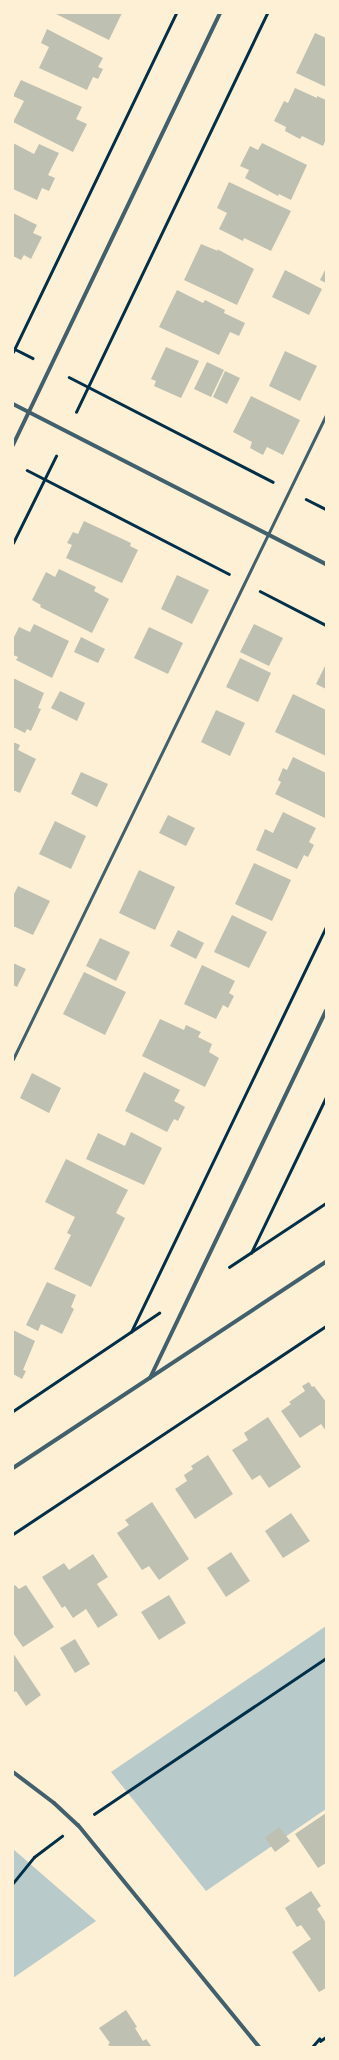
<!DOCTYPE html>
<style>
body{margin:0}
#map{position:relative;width:339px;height:2060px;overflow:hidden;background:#fdf0d5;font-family:Lato,sans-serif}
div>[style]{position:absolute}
.green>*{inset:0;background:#b9caca}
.building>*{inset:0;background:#bec0b2}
.path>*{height:2.5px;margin:-1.25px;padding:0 1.25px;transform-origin:1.25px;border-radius:1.25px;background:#003049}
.service>*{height:3px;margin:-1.5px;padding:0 1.5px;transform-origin:1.5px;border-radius:1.5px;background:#3f606c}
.minor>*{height:4px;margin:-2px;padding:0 2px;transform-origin:2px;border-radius:2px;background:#3f606c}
span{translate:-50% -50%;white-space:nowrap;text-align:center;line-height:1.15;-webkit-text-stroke:3px #fdf0d5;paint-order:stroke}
.frame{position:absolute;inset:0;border:14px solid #fdf0d5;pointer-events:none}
</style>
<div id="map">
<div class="green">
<i style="clip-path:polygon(326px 1626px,326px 1809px,206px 1891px,111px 1772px)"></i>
<i style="clip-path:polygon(13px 1849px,96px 1921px,13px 1978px)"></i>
</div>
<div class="building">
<i style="clip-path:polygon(54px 13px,122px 13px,109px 40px)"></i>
<i style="clip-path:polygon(47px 29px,103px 58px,98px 67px,103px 69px,98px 79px,93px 77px,87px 90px,39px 68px,49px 47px,41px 43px)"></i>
<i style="clip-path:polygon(315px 33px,326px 38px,326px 87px,296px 73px)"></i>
<i style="clip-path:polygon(21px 80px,82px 107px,76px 119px,87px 124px,73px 152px,13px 122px,24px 101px,13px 96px)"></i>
<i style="clip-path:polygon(295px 88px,317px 98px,317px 96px,326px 100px,326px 139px,323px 146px,302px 136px,300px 139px,285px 131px,286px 127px,274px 121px,284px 101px,288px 103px)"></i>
<i style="clip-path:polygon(13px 143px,34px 154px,39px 144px,59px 153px,48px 175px,55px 178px,49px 191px,42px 188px,37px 200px,13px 189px)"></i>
<i style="clip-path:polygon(262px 143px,307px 165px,291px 200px,279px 194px,278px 196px,245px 178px,249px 170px,240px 166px,250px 146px,258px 150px)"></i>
<i style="clip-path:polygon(229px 182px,291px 211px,271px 251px,244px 238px,243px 241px,219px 229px,227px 213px,217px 208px)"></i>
<i style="clip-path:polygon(13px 213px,37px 225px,33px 233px,42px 237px,31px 259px,24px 255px,21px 260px,13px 256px)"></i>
<i style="clip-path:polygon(201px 244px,218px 251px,217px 249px,254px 269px,237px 305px,184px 280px)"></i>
<i style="clip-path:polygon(326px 268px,326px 283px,320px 280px)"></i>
<i style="clip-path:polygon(285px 270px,322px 289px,309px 315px,272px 297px)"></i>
<i style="clip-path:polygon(177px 290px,203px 303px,205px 300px,225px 310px,224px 313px,245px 323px,239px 336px,230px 332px,219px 355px,159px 327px)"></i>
<i style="clip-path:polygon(166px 347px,199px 361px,181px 398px,154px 386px,156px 381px,151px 379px)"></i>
<i style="clip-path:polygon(285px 351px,317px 366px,300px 401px,269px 386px)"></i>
<i style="clip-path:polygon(207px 362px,224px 370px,211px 397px,194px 389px)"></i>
<i style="clip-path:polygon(225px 371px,240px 378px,227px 404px,213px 397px)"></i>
<i style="clip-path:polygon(251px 396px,300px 420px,283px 455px,267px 447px,263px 455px,250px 448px,252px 442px,233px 432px)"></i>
<i style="clip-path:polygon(84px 521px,131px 543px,130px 546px,138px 550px,122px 583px,66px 558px,72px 545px,67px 543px,73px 532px,78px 534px)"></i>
<i style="clip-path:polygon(59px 569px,96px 587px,94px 591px,109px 599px,92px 633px,40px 607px,41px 605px,32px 600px,46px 572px,55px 577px)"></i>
<i style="clip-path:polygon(177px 575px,209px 590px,192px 624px,161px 609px)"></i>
<i style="clip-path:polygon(34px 624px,69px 641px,52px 678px,16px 660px,18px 657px,13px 655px,13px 639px,19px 627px,30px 632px)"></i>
<i style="clip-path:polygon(254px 624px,283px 638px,269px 666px,240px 652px)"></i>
<i style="clip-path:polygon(149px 627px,183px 643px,168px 674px,134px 658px)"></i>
<i style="clip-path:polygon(81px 637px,105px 649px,98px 663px,74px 652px)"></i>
<i style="clip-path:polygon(240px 658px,271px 673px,258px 702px,226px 687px)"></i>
<i style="clip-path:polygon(326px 664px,326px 689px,316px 684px)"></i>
<i style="clip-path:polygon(13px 678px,44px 693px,38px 708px,41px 709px,31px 731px,27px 729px,25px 733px,13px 727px)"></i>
<i style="clip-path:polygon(60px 691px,85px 703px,77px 721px,51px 708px)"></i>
<i style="clip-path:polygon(293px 694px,326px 710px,326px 756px,275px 732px)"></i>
<i style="clip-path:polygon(216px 710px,245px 723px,230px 756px,201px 742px)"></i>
<i style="clip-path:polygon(13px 742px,20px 745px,18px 750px,36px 759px,20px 793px,13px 790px)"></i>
<i style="clip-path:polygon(293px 757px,326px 773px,325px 818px,275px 794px,281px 782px,278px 780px,283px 768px,287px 770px)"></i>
<i style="clip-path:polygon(81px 772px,108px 784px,97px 807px,71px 794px)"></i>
<i style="clip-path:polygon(283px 812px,316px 828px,309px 842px,314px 845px,308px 857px,304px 855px,297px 869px,256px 850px,265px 829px,273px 833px)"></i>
<i style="clip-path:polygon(168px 815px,195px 828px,186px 846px,159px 833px)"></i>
<i style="clip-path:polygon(55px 821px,86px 836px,71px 869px,39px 854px)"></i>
<i style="clip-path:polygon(254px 863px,291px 880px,272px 921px,235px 904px)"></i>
<i style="clip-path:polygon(139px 870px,175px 887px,155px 930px,119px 913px)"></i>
<i style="clip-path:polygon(18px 886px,50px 901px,33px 935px,13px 926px,13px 896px)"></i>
<i style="clip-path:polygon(232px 915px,267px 932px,249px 968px,214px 952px)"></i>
<i style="clip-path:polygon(178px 930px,204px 943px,196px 959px,170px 946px)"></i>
<i style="clip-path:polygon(100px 938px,130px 952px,116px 981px,86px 966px)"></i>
<i style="clip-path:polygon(13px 963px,26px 969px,17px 987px,13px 985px)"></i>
<i style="clip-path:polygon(202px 965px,235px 981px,229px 993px,234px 996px,228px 1008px,223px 1005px,216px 1019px,184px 1004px)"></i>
<i style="clip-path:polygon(84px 972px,126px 992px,105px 1035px,63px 1014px)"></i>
<i style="clip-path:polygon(160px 1019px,184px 1030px,186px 1025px,201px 1032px,198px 1037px,212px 1044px,209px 1052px,219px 1058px,205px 1087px,142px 1056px)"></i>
<i style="clip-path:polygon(144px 1072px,180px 1090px,174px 1101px,185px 1107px,178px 1121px,174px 1119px,167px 1132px,125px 1111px)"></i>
<i style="clip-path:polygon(32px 1073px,61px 1088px,49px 1113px,20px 1098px)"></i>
<i style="clip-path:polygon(131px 1132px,162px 1148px,144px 1185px,86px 1159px,98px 1133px,125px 1146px)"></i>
<i style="clip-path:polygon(66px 1159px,128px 1190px,116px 1213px,125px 1218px,91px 1287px,54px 1269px,71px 1235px,67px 1233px,75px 1217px,45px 1202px)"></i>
<i style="clip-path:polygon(47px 1282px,76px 1295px,71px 1307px,74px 1309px,62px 1334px,41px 1324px,38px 1331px,26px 1325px)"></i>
<i style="clip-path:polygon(13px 1330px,35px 1341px,23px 1370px,26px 1371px,22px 1379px,13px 1374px)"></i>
<i style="clip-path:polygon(309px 1382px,312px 1387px,314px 1386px,326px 1402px,326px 1431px,321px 1424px,300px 1438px,281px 1411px,291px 1404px,289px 1402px,305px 1391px,302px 1386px)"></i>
<i style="clip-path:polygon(268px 1417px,301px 1467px,269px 1488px,260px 1475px,252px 1480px,232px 1450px,248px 1440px,244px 1433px)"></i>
<i style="clip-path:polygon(208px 1455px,233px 1494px,195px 1519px,175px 1489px,187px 1481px,184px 1475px,193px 1469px,191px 1466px)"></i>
<i style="clip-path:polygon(152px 1502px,189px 1559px,159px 1580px,149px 1566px,142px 1570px,117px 1533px,129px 1525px,125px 1520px)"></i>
<i style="clip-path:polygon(291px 1513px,310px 1541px,283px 1558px,265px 1531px)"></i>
<i style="clip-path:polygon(231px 1552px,250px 1581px,226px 1597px,207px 1568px)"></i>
<i style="clip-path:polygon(93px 1554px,108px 1577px,97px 1584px,118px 1615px,98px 1628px,86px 1609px,73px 1618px,65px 1606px,62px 1608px,42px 1577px,64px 1563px,69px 1570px)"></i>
<i style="clip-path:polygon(15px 1585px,19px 1589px,26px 1585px,54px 1627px,23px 1647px,13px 1633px,13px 1586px)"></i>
<i style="clip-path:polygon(169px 1595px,186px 1623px,159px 1640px,141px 1612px)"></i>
<i style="clip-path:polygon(75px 1639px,90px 1664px,75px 1673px,60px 1648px)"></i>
<i style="clip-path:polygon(13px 1653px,41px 1695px,26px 1706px,16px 1691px,13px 1693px)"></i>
<i style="clip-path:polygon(326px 1813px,326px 1863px,318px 1868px,295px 1834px)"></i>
<i style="clip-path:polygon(279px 1827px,290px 1841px,275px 1852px,265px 1838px)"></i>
<i style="clip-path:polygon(311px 1891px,321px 1906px,317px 1909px,326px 1923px,326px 1988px,319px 1992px,292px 1952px,311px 1939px,301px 1925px,297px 1927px,285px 1908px)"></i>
<i style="clip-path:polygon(126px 2010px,137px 2027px,135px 2028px,143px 2041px,146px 2039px,152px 2047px,110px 2047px,108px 2044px,110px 2043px,99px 2028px)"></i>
</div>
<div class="path">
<i style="left:13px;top:348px;width:22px;rotate:27deg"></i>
<i style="left:13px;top:352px;width:376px;rotate:-64.3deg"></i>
<i style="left:69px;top:377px;width:229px;rotate:27.2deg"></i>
<i style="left:76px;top:412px;width:442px;rotate:-64.4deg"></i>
<i style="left:27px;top:470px;width:227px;rotate:27.2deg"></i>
<i style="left:306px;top:499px;width:22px;rotate:27deg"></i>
<i style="left:13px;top:543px;width:97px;rotate:-63.7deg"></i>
<i style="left:260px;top:591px;width:74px;rotate:27.3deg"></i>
<i style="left:251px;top:1253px;width:173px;rotate:-64.3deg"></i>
<i style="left:229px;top:1267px;width:116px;rotate:-33.4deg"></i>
<i style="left:131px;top:1332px;width:449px;rotate:-64.3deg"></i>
<i style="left:13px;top:1411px;width:176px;rotate:-33.9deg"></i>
<i style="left:13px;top:1534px;width:376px;rotate:-33.6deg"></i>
<i style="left:94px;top:1814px;width:280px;rotate:-33.9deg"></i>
<i style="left:13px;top:1883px;width:33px;rotate:-51deg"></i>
<i style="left:34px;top:1857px;width:35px;rotate:-37deg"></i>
<i style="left:320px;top:2041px;width:7px;rotate:-34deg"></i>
<i style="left:312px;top:2047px;width:11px;rotate:-49deg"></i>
</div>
<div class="service">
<i style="left:13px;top:1059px;width:716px;rotate:-64.08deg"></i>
</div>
<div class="minor">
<i style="left:13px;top:404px;width:352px;rotate:27.1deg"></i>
<i style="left:13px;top:445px;width:479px;rotate:-64.4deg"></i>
<i style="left:150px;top:1378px;width:407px;rotate:-64.4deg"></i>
<i style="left:13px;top:1468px;width:375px;rotate:-33.4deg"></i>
<i style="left:13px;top:1772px;width:51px;rotate:37.1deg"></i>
<i style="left:54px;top:1803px;width:33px;rotate:43deg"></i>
<i style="left:78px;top:1825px;width:286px;rotate:50.8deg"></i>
</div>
<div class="frame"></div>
</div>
